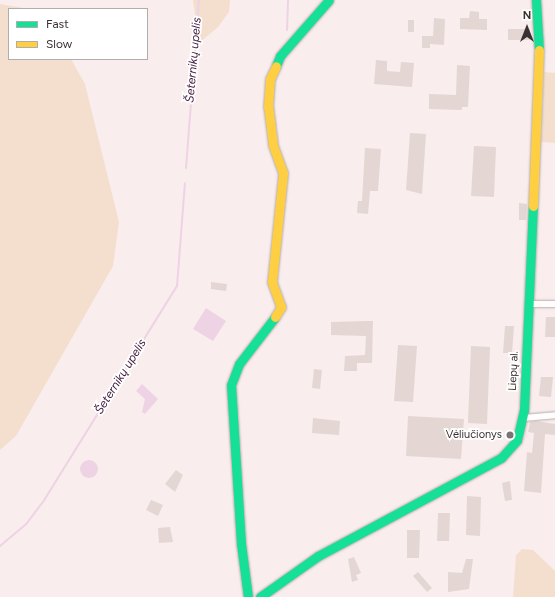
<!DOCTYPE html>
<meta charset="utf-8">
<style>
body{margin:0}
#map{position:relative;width:555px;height:597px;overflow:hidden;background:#f9eded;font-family:Figtree,sans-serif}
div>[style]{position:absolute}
.green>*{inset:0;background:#f4dfcf}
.water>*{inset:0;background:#eed3e5}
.round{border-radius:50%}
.stream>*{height:2px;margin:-1px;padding:0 1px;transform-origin:1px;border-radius:1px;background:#eed3e5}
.building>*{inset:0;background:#e4d6d3}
.roads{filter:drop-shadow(0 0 1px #b6adac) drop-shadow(0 0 1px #b6adac)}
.street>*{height:6px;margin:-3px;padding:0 3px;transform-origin:3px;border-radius:3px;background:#fefcfc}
.fast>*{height:9px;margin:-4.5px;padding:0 4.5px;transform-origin:4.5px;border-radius:4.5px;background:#16e098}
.slow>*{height:9px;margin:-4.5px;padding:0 4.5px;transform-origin:4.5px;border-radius:4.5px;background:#ffcf43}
.dots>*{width:11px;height:11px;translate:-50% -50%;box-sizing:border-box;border:2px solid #fff;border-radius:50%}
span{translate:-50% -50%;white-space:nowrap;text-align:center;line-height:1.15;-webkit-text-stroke:3.5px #fff;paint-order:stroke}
.street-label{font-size:11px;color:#393131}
.poi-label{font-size:11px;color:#393131}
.right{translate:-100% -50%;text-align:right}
.water-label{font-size:12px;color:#441b3e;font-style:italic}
.legend{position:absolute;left:8px;top:8px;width:140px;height:52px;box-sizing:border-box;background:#fff;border:1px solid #b0adad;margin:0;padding:5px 7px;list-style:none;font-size:12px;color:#393131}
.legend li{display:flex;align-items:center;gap:8px;height:20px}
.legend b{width:20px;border:1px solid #b0adad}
.north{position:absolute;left:507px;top:8px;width:40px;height:40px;-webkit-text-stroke:3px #fff;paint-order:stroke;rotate:0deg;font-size:11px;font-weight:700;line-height:16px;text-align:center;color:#393131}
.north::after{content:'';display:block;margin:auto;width:14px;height:18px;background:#393131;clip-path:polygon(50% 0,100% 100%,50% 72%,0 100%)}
</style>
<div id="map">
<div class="green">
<i style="clip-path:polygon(193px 0,230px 0,229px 12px,218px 27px,199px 43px)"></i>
<i style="clip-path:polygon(0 4px,29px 9px,9px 9px,9px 59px,71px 59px,85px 84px,119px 222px,113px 266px,16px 436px,0 450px)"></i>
<i style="clip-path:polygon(544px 72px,555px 73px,555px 143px,541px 142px)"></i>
<i style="clip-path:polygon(522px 549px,533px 550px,555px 571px,555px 597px,513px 597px,516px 555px)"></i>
</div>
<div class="water">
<i style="clip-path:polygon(206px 308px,226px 321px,213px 341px,193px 329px)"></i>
<i style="clip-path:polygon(142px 384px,158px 399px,145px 414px,142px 412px,145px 399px,136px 391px)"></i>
<i class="round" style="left:80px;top:460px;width:18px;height:18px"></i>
</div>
<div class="stream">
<i style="left:287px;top:30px;width:30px;rotate:-88deg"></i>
<i style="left:186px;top:168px;width:169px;rotate:-85.6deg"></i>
<i style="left:0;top:546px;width:35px;rotate:-40deg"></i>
<i style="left:27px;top:523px;width:26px;rotate:-53deg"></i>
<i style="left:43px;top:502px;width:254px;rotate:-58.2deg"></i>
<i style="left:177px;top:286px;width:103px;rotate:-85.6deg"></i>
</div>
<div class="building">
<i style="clip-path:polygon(470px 11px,479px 12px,479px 19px,487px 19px,487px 30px,460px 29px,460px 18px,469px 18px)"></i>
<i style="clip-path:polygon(434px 18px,445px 19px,444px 45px,430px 44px,430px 48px,422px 48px,422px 36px,433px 36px)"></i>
<i style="clip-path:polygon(408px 20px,414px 20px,414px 32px,408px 32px)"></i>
<i style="clip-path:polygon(508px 29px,530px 29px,530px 40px,508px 40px)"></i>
<i style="clip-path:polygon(376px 60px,387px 61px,387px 71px,400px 72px,401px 62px,414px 63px,412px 87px,374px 84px)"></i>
<i style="clip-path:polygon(457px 65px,470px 66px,468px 107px,462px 107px,462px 110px,429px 109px,429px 94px,456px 95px)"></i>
<i style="clip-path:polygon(410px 133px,426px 134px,422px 194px,406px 190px)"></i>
<i style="clip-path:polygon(474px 146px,496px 147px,494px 197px,471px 196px)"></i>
<i style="clip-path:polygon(365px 148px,381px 149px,378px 191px,370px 191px,368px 214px,357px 213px,358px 201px,362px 201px)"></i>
<i style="clip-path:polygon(519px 203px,527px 204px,526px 220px,519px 220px)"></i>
<i style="clip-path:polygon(211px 282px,227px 284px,226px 291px,211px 289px)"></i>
<i style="clip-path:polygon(546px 317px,555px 317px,555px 337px,545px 337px)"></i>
<i style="clip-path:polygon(366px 321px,373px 321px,372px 363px,357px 363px,357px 371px,344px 371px,345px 356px,365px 355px,366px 336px,331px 335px,331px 322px)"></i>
<i style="clip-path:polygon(505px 326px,514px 326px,512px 353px,503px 353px)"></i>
<i style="clip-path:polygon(398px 345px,417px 346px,413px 402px,394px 401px)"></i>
<i style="clip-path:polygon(471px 346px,490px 347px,487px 424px,468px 423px)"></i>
<i style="clip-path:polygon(314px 369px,322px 370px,320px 389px,312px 388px)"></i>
<i style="clip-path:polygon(541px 377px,553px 377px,551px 397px,539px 396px)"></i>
<i style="clip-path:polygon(408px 416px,464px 419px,461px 459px,406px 456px)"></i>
<i style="clip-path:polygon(313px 418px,340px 421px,339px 435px,312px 433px)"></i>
<i style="clip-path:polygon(536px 421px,555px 424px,555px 435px,545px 434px,541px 493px,524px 491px,527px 452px,532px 453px,534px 433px,528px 432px,530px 422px)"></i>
<i style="clip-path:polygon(176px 470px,183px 475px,175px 492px,165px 484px)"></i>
<i style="clip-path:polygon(510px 481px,512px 500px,505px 501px,502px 483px)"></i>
<i style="clip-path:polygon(467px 496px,481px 497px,480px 536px,466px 535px)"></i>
<i style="clip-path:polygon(151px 500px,163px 505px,158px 516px,146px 510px)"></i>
<i style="clip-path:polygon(438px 513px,450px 513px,449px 541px,437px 541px)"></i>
<i style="clip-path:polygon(170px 527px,173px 542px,159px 543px,158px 528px)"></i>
<i style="clip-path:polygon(407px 530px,420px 530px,419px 558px,407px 558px)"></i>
<i style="clip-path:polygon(354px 557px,361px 573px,356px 575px,358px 580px,352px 582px,348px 559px)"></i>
<i style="clip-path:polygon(466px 559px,473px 559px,469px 589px,448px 592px,448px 572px,462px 573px)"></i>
<i style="clip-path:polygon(418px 572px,432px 588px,427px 592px,413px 576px)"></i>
</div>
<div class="roads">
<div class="street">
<i style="left:529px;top:304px;width:26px"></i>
<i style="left:523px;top:418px;width:32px;rotate:-5deg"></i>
</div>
<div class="fast">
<i style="left:536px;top:0;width:50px;rotate:86.6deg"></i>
<i style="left:276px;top:66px;width:11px;rotate:-68deg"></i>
<i style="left:280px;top:56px;width:74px;rotate:-48.8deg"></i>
<i style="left:248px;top:597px;width:53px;rotate:-97.5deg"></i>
<i style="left:241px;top:544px;width:159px;rotate:-93.6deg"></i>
<i style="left:231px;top:385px;width:22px;rotate:-69deg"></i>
<i style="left:239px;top:364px;width:59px;rotate:-52.5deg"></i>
<i style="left:260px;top:597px;width:71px;rotate:-35.3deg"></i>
<i style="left:318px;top:556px;width:208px;rotate:-28.2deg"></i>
<i style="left:501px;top:458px;width:24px;rotate:-48deg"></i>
<i style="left:517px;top:440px;width:31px;rotate:-77deg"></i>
<i style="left:524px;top:410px;width:204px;rotate:-87.5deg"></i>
</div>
<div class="slow">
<i style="left:533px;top:206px;width:156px;rotate:-87.8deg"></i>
<i style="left:275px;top:317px;width:12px;rotate:-59deg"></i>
<i style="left:281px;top:307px;width:27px;rotate:-110deg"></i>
<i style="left:272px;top:282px;width:110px;rotate:-84.2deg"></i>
<i style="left:283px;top:173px;width:30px;rotate:-110deg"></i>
<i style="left:273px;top:145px;width:38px;rotate:-97deg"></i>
<i style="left:268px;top:107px;width:28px;rotate:-86deg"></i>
<i style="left:270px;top:79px;width:14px;rotate:-65deg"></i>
</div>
</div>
<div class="dots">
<i style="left:510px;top:435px;background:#7c7373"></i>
</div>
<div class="street-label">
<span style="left:514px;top:371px;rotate:-87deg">Liepų al.</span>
</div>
<div class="poi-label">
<span class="right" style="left:502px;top:435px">Vėliučionys</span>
</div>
<div class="water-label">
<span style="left:194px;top:60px;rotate:-85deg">Šeternikų upelis</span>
<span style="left:121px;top:377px;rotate:-58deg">Šeternikų upelis</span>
</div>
<ul class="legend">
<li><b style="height:5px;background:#16e098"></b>Fast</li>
<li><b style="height:5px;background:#ffcf43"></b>Slow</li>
</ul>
<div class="north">N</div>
</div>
